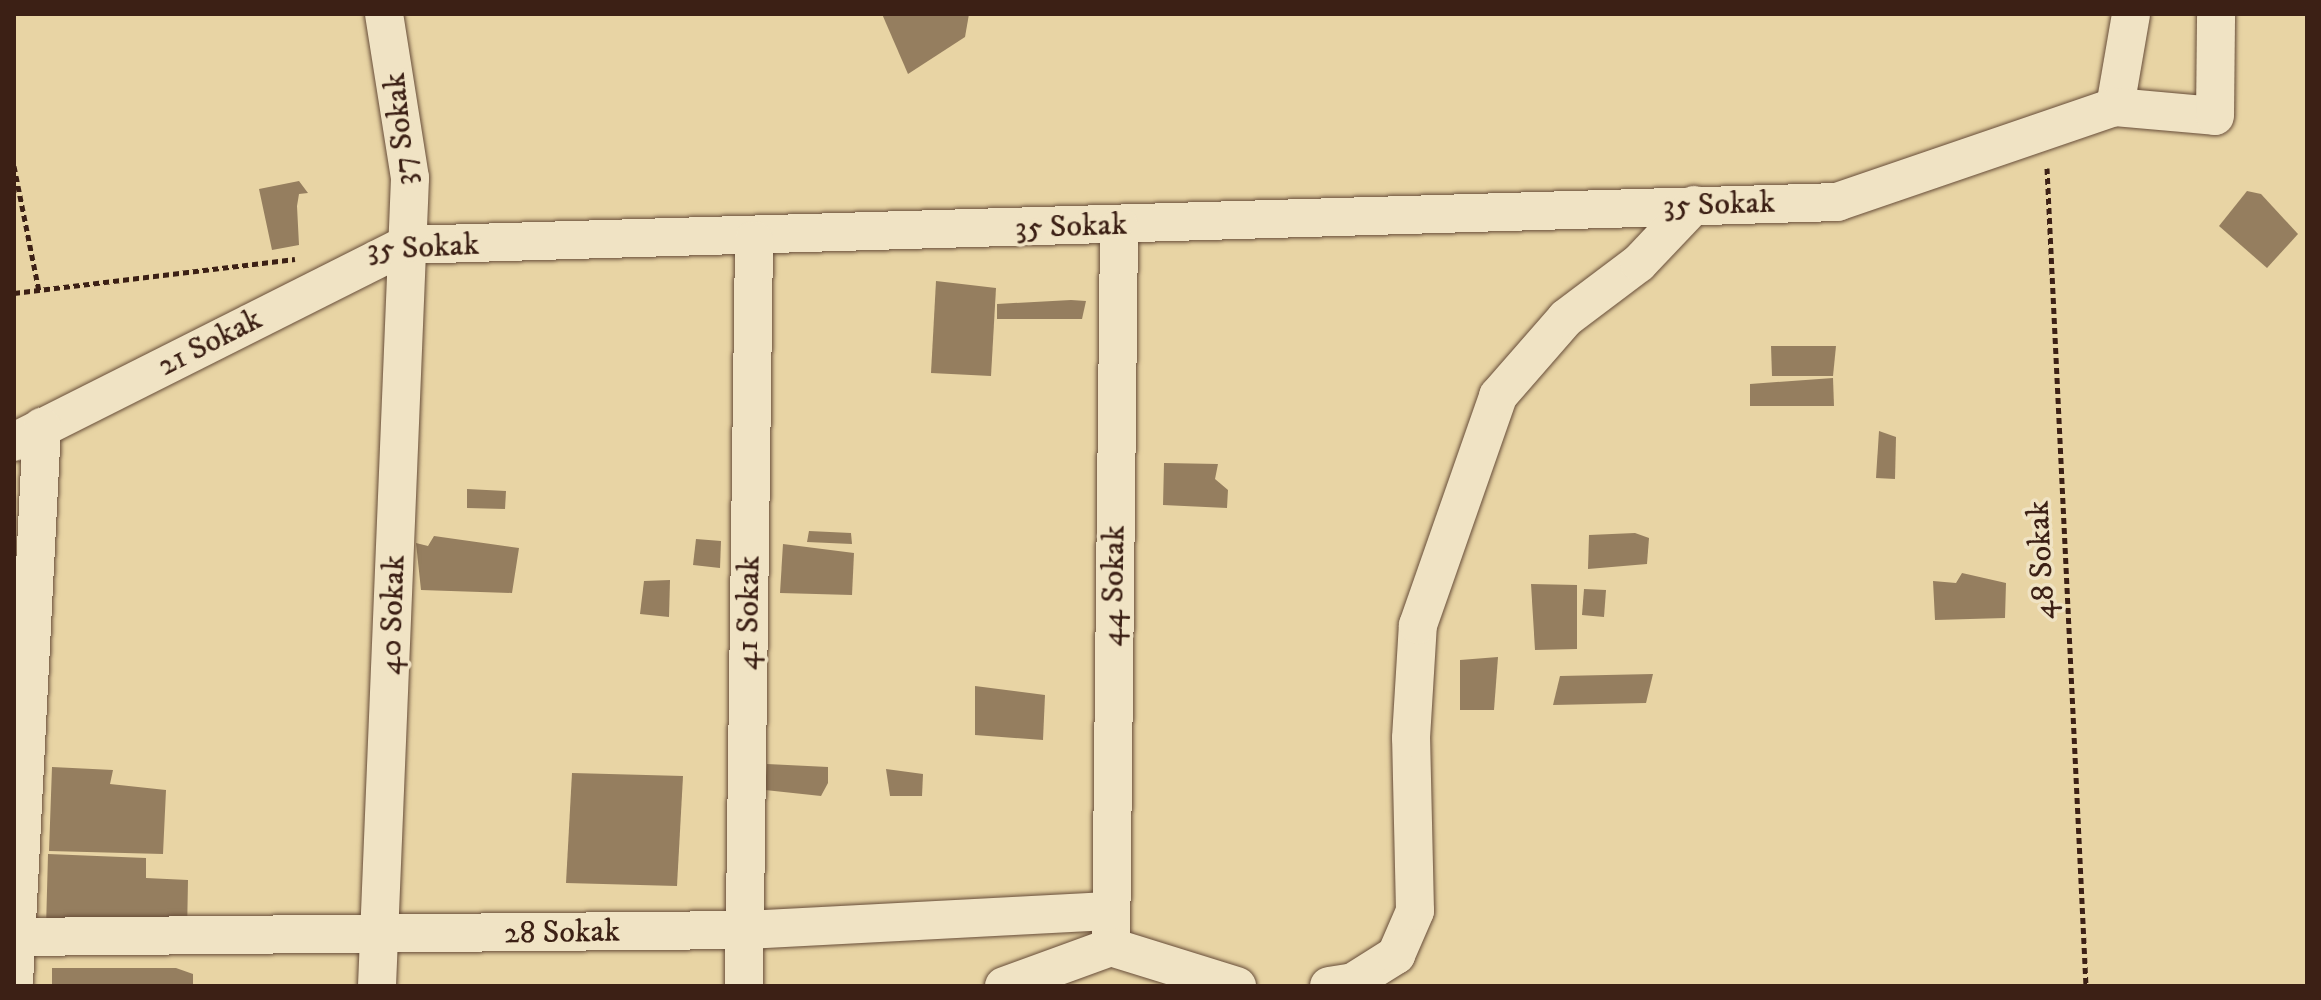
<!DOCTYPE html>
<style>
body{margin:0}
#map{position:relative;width:2321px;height:1000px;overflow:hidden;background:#e8d4a4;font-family:"IM FELL DW Pica",serif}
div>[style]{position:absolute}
.building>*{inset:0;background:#957e5f}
.path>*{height:5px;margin-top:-2.5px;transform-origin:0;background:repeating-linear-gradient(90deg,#3c2015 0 6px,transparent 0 10px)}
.roads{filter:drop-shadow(0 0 2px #674d39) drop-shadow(0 0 2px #674d39)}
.minor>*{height:38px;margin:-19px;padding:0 19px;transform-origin:19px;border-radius:19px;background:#f0e3c4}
span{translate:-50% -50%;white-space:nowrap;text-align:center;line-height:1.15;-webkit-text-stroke:7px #f0e3c4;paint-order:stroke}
.street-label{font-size:32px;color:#3c2015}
.frame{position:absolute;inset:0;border:16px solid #3c2015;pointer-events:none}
</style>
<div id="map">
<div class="building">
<i style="clip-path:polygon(882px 14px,969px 14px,965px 37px,908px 74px)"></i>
<i style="clip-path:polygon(299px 181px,308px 193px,299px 194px,297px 206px,299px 245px,272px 250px,259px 189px)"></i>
<i style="clip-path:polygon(2247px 191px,2261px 194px,2298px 234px,2267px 268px,2219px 226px)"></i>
<i style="clip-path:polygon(936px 281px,996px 288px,991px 376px,931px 373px)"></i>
<i style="clip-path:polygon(1071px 300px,1086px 301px,1082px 319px,997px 319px,997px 304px)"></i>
<i style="clip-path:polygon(1771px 346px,1836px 346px,1833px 376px,1772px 376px)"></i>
<i style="clip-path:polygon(1833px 378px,1834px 406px,1750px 406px,1750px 384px)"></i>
<i style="clip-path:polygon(1879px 431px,1896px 437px,1895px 479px,1876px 478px)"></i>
<i style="clip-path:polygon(1164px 463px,1218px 464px,1215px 479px,1228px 490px,1227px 508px,1163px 505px)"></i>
<i style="clip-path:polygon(467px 489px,506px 491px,505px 509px,467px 508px)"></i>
<i style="clip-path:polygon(809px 531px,851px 533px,852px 544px,807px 542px)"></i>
<i style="clip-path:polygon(1635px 533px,1649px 538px,1647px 564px,1588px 569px,1589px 535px)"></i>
<i style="clip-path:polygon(434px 536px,519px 548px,512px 593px,421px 590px,416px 543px,428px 546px)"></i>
<i style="clip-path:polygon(696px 539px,721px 541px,720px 568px,693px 565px)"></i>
<i style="clip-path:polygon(783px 544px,854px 553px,852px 595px,780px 593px)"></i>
<i style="clip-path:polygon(1962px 573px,2006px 583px,2005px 618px,1935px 620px,1933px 581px,1956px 583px)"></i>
<i style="clip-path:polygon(670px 580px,669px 617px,640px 614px,644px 581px)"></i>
<i style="clip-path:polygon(1531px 584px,1577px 585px,1577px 649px,1535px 650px)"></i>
<i style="clip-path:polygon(1584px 589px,1606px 590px,1604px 617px,1582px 615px)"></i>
<i style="clip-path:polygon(1498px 657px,1494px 710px,1460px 710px,1460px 660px)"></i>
<i style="clip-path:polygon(1653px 674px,1646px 703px,1553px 705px,1560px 676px)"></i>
<i style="clip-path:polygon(975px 686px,1045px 695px,1043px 740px,975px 735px)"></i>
<i style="clip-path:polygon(767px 764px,828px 767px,828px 783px,821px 796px,765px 790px)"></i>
<i style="clip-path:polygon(52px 767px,113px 770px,110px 784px,166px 790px,163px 854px,49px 851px)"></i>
<i style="clip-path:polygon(886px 769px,923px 774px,922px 796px,890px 796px)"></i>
<i style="clip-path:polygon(572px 773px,683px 776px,677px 886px,566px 883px)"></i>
<i style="clip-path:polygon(48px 854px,146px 858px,146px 878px,188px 880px,187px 934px,46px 928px)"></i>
<i style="clip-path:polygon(52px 968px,176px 968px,193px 974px,193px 986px,52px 986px)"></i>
</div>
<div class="path">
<i style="left:14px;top:166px;width:127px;rotate:78.7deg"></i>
<i style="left:2047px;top:168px;width:819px;rotate:87.27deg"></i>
<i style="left:14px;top:293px;width:283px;rotate:-6.9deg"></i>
</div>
<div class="roads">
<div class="minor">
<i style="left:2115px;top:107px;width:94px;rotate:-80.2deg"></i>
<i style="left:14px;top:442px;width:439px;rotate:-26.7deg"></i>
<i style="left:406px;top:245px;width:1432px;rotate:-1.72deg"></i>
<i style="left:1837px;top:202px;width:294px;rotate:-18.9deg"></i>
<i style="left:2115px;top:107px;width:100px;rotate:5.1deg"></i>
<i style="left:2215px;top:116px;width:102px;rotate:-89.4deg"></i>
<i style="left:14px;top:937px;width:732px;rotate:-0.55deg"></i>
<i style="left:746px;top:930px;width:363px;rotate:-3deg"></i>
<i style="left:1111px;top:947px;width:721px;rotate:-89.36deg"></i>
<i style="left:14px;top:982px;width:556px;rotate:-87.11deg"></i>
<i style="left:377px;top:986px;width:809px;rotate:-87.66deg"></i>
<i style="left:410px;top:178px;width:166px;rotate:-99deg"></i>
<i style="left:744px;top:986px;width:746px;rotate:-89.23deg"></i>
<i style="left:1004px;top:986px;width:114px;rotate:-20deg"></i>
<i style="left:1111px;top:947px;width:132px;rotate:17.2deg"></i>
<i style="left:1329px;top:986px;width:24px;rotate:-9deg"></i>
<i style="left:1353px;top:982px;width:51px;rotate:-32.1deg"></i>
<i style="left:1396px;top:955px;width:48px;rotate:-66.6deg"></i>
<i style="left:1415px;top:911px;width:173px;rotate:-91.3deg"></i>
<i style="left:1411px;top:738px;width:113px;rotate:-86.5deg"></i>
<i style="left:1418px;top:625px;width:243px;rotate:-70.7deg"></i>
<i style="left:1498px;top:396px;width:103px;rotate:-48.9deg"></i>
<i style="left:1566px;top:318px;width:91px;rotate:-37deg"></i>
<i style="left:1639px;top:263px;width:80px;rotate:-46.5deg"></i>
</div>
</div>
<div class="street-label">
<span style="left:401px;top:129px;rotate:-96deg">37 Sokak</span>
<span style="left:1719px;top:205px;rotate:-2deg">35 Sokak</span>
<span style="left:1071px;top:227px;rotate:-2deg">35 Sokak</span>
<span style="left:423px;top:248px;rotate:-3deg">35 Sokak</span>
<span style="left:210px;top:343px;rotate:-27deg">21 Sokak</span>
<span style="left:2042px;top:560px;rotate:-93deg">48 Sokak</span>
<span style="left:1114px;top:586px;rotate:-89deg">44 Sokak</span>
<span style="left:749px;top:613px;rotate:-89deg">41 Sokak</span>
<span style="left:393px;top:615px;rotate:-88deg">40 Sokak</span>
<span style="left:562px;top:933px;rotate:-1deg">28 Sokak</span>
</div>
<div class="frame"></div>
</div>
